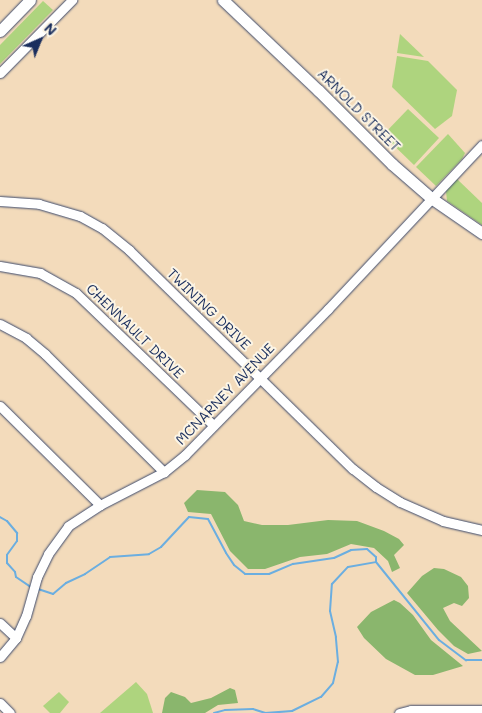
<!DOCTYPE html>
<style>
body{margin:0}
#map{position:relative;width:482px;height:713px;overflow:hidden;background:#f3dbbb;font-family:Mali,sans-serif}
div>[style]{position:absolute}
.green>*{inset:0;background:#aed47e}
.forest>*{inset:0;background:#8ab66d}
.stream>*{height:2px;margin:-1px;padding:0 1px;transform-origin:1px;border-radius:1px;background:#6baee0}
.roads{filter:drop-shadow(0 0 1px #3b496c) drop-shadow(0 0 1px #3b496c)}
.minor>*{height:9px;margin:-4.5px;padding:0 4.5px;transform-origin:4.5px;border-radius:4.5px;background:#fff}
.major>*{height:11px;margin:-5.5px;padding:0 5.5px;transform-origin:5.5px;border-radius:5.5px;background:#fff}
span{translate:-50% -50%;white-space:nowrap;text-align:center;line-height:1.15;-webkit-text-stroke:4px #fcf5e5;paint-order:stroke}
.street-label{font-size:14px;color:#1b2f5e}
.north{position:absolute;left:15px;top:15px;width:50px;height:50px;-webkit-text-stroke:4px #fcf5e5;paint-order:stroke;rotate:44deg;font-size:14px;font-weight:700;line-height:20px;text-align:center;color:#1b2f5e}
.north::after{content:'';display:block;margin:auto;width:18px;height:22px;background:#1b2f5e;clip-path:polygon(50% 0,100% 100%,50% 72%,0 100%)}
</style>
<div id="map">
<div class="green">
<i style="clip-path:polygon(43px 1px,53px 10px,0 64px,0 45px)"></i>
<i style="clip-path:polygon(400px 34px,424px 57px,397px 53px)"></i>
<i style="clip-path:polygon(397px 56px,428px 61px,457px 90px,452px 116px,435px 129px,392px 87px)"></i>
<i style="clip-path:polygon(408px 109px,439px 138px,414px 165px,383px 135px)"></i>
<i style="clip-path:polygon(448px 134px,465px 153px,462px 159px,436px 186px,416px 167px)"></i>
<i style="clip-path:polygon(457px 179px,482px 203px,482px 225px,447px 201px,446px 191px)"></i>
<i style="clip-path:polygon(136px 682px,147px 694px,153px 713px,100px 713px)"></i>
<i style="clip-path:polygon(59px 692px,69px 702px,60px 713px,50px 713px,43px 706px)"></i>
</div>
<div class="forest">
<i style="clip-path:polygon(197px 490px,225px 492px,238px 505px,244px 521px,262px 525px,288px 525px,328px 520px,357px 521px,384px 531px,399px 539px,404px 545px,394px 555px,400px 568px,392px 572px,388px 561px,374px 548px,351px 544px,327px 554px,300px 557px,265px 569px,248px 569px,230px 551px,211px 514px,188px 512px,184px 503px)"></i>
<i style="clip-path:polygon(434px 568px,444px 569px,461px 577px,468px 586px,469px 598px,462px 606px,454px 603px,443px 608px,450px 621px,482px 651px,468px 654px,454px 646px,438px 630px,407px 593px,422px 576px)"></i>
<i style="clip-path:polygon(394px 600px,400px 603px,413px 615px,431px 640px,463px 666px,433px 675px,415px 675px,386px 659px,364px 638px,357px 627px,371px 612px)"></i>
<i style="clip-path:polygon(230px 688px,235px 690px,238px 703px,218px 705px,205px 713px,162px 713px,165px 698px,171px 692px,185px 697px,191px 703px,211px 698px)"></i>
</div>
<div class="stream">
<i style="left:0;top:517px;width:8px;rotate:30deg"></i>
<i style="left:7px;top:521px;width:16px;rotate:50deg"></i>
<i style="left:17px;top:533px;width:8px;rotate:90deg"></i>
<i style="left:17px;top:541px;width:17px;rotate:126deg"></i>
<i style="left:7px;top:555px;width:8px;rotate:90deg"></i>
<i style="left:7px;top:563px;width:12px;rotate:48deg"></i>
<i style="left:15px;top:572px;width:5px;rotate:79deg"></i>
<i style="left:16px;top:577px;width:18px;rotate:34deg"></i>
<i style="left:38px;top:589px;width:16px;rotate:18deg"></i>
<i style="left:53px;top:594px;width:17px;rotate:-40deg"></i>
<i style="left:66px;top:583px;width:21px;rotate:-25deg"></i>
<i style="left:85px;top:574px;width:30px;rotate:-34deg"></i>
<i style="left:110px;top:557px;width:39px;rotate:-4deg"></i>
<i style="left:149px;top:554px;width:14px;rotate:-30deg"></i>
<i style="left:161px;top:547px;width:41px;rotate:-47deg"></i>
<i style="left:189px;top:517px;width:19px;rotate:6deg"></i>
<i style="left:208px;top:519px;width:38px;rotate:62deg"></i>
<i style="left:226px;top:553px;width:14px;rotate:56deg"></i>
<i style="left:234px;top:565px;width:14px;rotate:39deg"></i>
<i style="left:245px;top:574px;width:24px"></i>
<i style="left:269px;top:574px;width:26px;rotate:-23deg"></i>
<i style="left:293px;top:564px;width:41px;rotate:-8.3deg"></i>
<i style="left:334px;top:558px;width:19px;rotate:-25deg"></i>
<i style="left:351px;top:550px;width:16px;rotate:-4deg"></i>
<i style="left:367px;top:549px;width:12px;rotate:42deg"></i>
<i style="left:376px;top:557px;width:5px;rotate:90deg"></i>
<i style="left:376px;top:562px;width:100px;rotate:51.1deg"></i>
<i style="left:439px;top:640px;width:34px;rotate:37deg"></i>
<i style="left:466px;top:660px;width:16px"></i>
<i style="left:214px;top:713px;width:11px;rotate:-15deg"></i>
<i style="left:225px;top:710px;width:28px;rotate:-2deg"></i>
<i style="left:253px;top:709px;width:13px;rotate:18deg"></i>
<i style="left:265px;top:713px;width:27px;rotate:-4deg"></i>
<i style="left:292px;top:711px;width:32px;rotate:-26deg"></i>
<i style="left:321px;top:697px;width:18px;rotate:-49deg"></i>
<i style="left:333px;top:683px;width:22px;rotate:-77deg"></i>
<i style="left:338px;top:662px;width:25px;rotate:-95deg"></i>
<i style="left:336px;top:637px;width:27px;rotate:-103deg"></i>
<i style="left:330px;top:611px;width:27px;rotate:-86deg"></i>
<i style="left:332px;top:584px;width:23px;rotate:-47deg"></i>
<i style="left:348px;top:567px;width:28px;rotate:-10deg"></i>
</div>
<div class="roads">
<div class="minor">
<i style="left:0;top:73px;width:103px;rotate:-45.4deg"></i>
<i style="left:0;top:201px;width:39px;rotate:4deg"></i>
<i style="left:39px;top:204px;width:43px;rotate:16.3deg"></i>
<i style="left:80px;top:216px;width:25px;rotate:29deg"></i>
<i style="left:102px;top:228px;width:35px;rotate:39deg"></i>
<i style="left:129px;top:250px;width:313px;rotate:44.4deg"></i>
<i style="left:353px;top:469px;width:29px;rotate:38deg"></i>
<i style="left:376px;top:487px;width:28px;rotate:32deg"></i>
<i style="left:400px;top:502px;width:47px;rotate:23.8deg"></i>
<i style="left:443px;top:521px;width:40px;rotate:13deg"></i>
<i style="left:0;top:266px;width:41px;rotate:9.9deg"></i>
<i style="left:40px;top:273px;width:41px;rotate:29.1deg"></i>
<i style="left:76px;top:293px;width:190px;rotate:43.9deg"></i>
<i style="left:0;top:324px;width:30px;rotate:28deg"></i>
<i style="left:26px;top:338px;width:25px;rotate:40deg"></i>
<i style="left:45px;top:354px;width:168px;rotate:44.8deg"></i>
<i style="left:0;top:406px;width:141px;rotate:44.7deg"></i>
<i style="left:0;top:623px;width:22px;rotate:43deg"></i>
<i style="left:0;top:657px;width:25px;rotate:-50deg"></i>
<i style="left:16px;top:638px;width:24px;rotate:-66deg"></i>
<i style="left:26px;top:616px;width:41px;rotate:-74.2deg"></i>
<i style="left:37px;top:577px;width:25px;rotate:-64deg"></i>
<i style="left:48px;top:554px;width:34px;rotate:-54deg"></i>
<i style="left:68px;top:526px;width:38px;rotate:-33deg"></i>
<i style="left:100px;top:505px;width:72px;rotate:-27.3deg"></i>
<i style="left:164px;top:472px;width:27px;rotate:-39deg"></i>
<i style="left:185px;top:455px;width:204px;rotate:-45.6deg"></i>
<i style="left:328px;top:309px;width:225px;rotate:-46.8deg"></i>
<i style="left:0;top:703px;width:14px;rotate:45deg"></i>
<i style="left:399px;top:713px;width:12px;rotate:-14deg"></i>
<i style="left:411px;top:710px;width:71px"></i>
</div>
<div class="major">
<i style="left:223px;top:0;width:131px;rotate:43.5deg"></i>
<i style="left:318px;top:90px;width:105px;rotate:45deg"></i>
<i style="left:392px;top:164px;width:52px;rotate:41.1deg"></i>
<i style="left:431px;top:198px;width:62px;rotate:34.5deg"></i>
<i style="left:0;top:31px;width:43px;rotate:-45.9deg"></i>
</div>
</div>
<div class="street-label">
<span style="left:359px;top:110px;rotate:45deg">ARNOLD STREET</span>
<span style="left:209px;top:309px;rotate:44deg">TWINING DRIVE</span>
<span style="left:135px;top:331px;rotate:44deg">CHENNAULT DRIVE</span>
<span style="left:225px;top:394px;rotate:-46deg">MCNARNEY AVENUE</span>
</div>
<div class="north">N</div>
</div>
